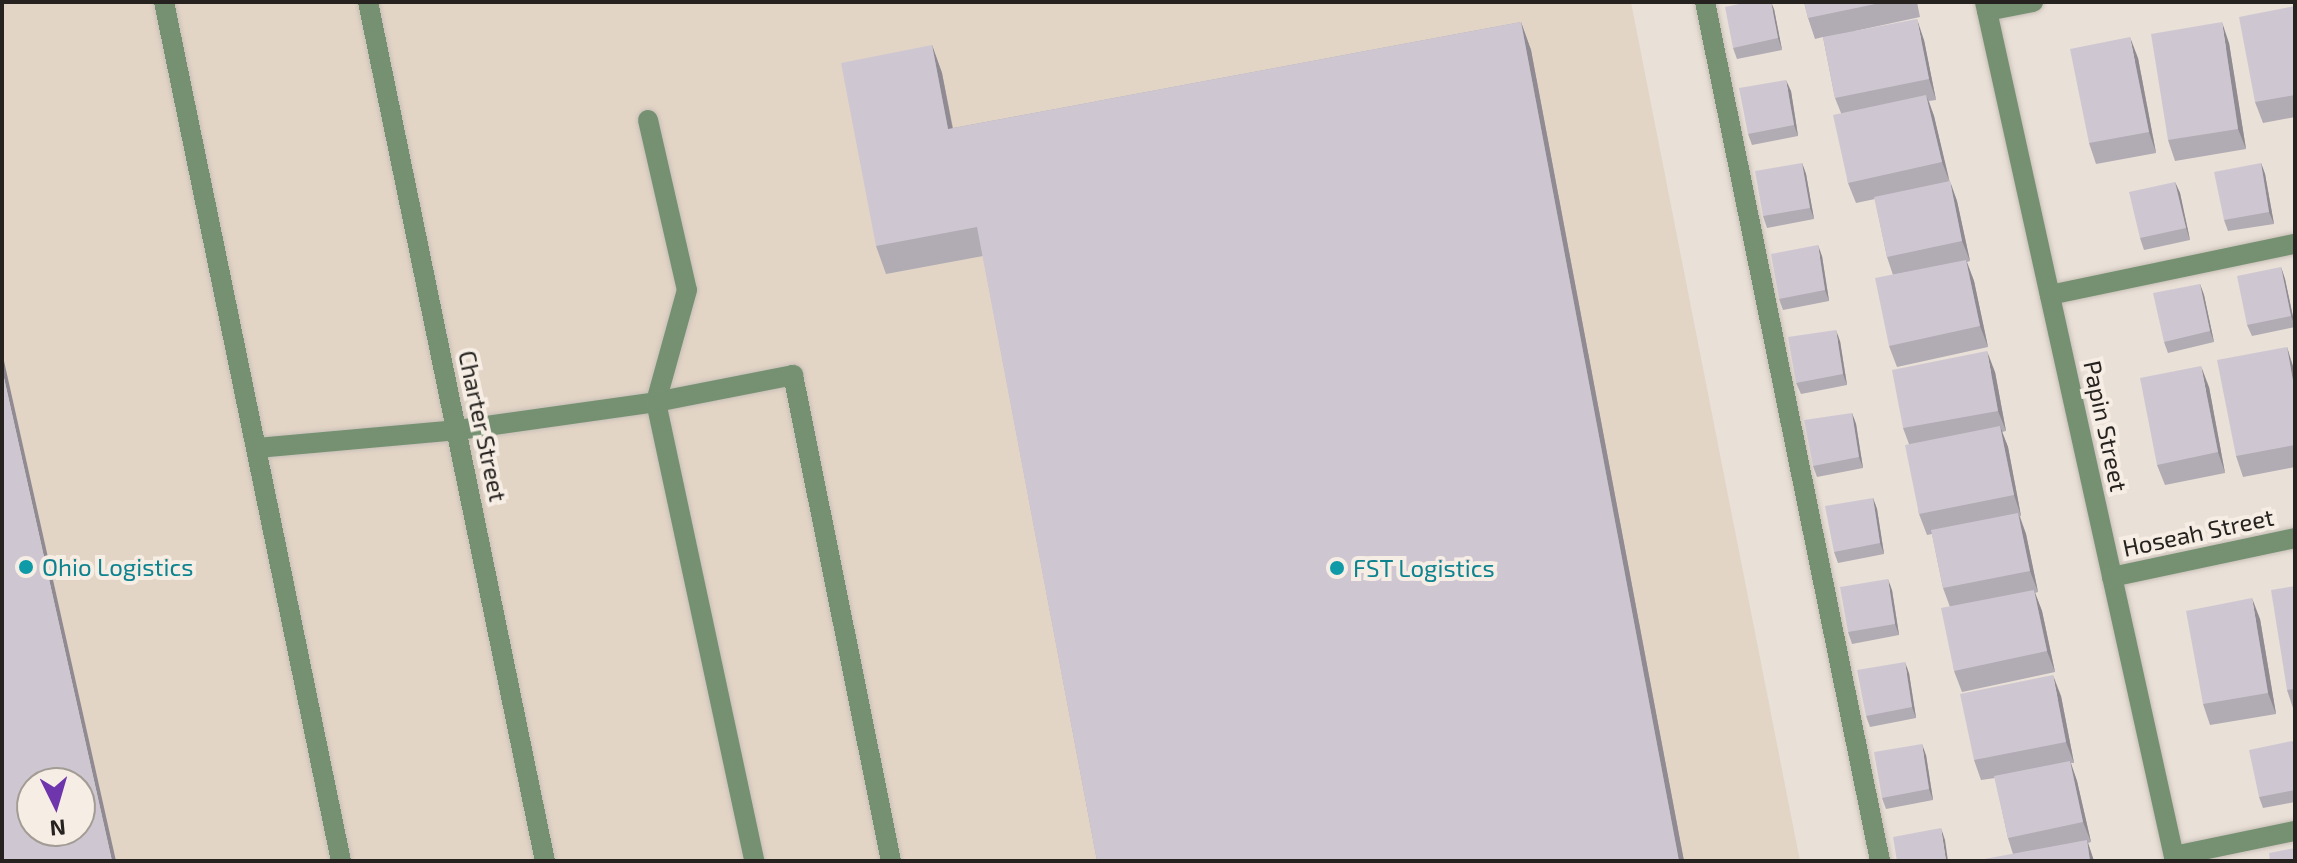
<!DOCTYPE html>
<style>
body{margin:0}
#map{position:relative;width:2297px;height:863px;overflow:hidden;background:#e9e0d7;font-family:"Exo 2",sans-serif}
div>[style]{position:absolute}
.built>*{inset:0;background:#e3d5c6}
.roads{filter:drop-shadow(0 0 2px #c6beb6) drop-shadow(0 0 2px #c6beb6)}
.service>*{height:20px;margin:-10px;padding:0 10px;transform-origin:10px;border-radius:10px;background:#769172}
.minor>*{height:20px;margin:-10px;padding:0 10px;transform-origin:10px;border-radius:10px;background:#769172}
.wall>*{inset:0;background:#b1abb4}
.shaded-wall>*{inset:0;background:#908b92}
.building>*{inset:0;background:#cec7d1}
.dots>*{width:22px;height:22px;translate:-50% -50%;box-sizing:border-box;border:4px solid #f6ede4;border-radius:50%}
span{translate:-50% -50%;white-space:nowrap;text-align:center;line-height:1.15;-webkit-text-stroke:8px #f6ede4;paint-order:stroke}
.street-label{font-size:24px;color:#25221f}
.culture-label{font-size:24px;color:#0d838f}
.left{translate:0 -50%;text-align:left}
.frame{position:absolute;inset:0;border:4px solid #25221f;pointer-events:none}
.north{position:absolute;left:16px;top:767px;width:80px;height:80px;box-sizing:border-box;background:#f6ede4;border:2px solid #a29c95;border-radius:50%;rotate:175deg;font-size:22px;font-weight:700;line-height:32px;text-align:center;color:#25221f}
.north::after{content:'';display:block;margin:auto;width:28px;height:36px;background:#6e35ac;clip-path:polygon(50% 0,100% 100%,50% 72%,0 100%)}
</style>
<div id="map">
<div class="built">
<i style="clip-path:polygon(evenodd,2px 2px,1631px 2px,1800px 861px,2px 861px,2px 2px,32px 783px,80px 783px,80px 831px,32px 831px,32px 783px)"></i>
</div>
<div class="roads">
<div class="service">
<i style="left:164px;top:2px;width:877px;rotate:78.36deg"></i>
<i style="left:1705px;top:2px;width:877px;rotate:78.48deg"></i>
<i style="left:648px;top:120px;width:174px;rotate:77.1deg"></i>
<i style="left:687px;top:290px;width:116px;rotate:105.5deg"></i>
<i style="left:656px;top:402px;width:469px;rotate:77.9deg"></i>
<i style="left:2050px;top:295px;width:250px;rotate:-11.8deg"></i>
<i style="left:257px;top:448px;width:202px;rotate:-5.1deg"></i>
<i style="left:458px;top:430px;width:200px;rotate:-8deg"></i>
<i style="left:656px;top:402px;width:140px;rotate:-11.1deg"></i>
<i style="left:793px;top:375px;width:496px;rotate:78.6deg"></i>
<i style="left:2174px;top:856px;width:124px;rotate:-11.7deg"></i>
</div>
<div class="minor">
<i style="left:368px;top:2px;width:877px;rotate:78.36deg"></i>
<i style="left:1985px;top:2px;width:880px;rotate:77.53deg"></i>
<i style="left:1987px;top:11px;width:47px;rotate:-11.1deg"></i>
<i style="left:2112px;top:577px;width:187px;rotate:-12deg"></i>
</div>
</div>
<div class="wall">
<i style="clip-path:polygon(1804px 2px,1917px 2px,1920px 17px,1855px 31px,1924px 40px,1936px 100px,1929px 101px,1934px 116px,1949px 181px,1957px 201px,1970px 261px,1967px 262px,1974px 281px,1988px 347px,1897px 367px,1889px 346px,1893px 275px,1887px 257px,1875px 199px,1856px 203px,1848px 183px,1841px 113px,1835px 98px,1823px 37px,1815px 39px,1808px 18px)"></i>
<i style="clip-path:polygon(2295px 6px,2295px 117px,2263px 123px,2255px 102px)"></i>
<i style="clip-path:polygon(1774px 9px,1782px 50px,1737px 59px,1733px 48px)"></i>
<i style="clip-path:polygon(1521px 22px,1531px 50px,1684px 861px,1097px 861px,983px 256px,886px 274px,876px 246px,932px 45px,942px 73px,953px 128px)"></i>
<i style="clip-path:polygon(2229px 43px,2246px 149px,2175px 161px,2168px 140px)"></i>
<i style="clip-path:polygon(2138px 58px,2156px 153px,2096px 164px,2089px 143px)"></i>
<i style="clip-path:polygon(1791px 91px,1798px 136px,1752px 145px,1748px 134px)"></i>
<i style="clip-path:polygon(1802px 163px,1806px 174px,1814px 219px,1767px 228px,1763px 216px)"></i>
<i style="clip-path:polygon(2261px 163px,2265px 174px,2274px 224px,2228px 231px,2224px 220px)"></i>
<i style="clip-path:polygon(2175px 182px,2180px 193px,2190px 240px,2144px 250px,2140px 238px)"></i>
<i style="clip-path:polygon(1822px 256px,1829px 301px,1783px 310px,1779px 299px)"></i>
<i style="clip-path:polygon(2281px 267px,2285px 279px,2295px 327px,2252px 336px,2247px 325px)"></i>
<i style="clip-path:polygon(2200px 284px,2204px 295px,2214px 342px,2168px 353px,2164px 342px)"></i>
<i style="clip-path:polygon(1840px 341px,1847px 385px,1801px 394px,1796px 383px)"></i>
<i style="clip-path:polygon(2287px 347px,2295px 373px,2295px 467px,2243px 477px,2236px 456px)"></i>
<i style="clip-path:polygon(1995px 372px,2006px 431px,2002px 432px,2008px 447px,2021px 516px,2020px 516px,2026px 534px,2038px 592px,2035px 593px,2042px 611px,2055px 672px,1962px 692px,1954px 671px,1950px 607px,1943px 588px,1932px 534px,1927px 535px,1919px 514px,1909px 444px,1903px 428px)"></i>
<i style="clip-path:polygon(2209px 387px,2225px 473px,2165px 485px,2157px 465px)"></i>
<i style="clip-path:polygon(1852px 413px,1856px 424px,1863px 468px,1817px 477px,1813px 466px)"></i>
<i style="clip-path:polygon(1873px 498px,1877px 509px,1884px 554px,1838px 563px,1834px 552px)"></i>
<i style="clip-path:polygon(2295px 586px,2295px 711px,2294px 711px,2287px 690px)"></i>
<i style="clip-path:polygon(1892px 590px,1899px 635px,1852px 644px,1848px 632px)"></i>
<i style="clip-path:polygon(2260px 619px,2276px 714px,2210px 725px,2203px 704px)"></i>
<i style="clip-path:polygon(1909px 673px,1916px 718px,1870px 727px,1866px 716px)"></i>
<i style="clip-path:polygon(2061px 696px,2074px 763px,2071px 763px,2077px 781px,2091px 842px,2088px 843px,2094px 861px,2013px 854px,2008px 838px,1995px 778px,1981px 780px,1974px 760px)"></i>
<i style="clip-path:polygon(2292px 741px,2295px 748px,2295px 802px,2263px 808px,2259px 797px)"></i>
<i style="clip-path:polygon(1926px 755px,1933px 800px,1886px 809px,1882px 798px)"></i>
</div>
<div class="shaded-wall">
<i style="clip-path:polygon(1771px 2px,1774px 9px,1782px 50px,1778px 38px)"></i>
<i style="clip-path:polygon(1917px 19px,1924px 40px,1936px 100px,1929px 79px)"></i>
<i style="clip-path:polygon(1521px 22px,1531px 50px,1684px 861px,1679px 861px)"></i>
<i style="clip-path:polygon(2222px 22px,2229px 43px,2246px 149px,2238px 129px)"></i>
<i style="clip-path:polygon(2130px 37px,2138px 58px,2156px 153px,2149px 132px)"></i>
<i style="clip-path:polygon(932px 45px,942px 73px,958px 157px,948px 129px)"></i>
<i style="clip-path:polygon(1786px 80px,1791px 91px,1798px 136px,1794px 125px)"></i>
<i style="clip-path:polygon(1926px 95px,1934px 116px,1950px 183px,1942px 162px)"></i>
<i style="clip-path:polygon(1802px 163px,1806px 174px,1814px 219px,1810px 208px)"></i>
<i style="clip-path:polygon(2261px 163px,2265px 174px,2274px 224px,2269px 212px)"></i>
<i style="clip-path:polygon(1950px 181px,1957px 201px,1970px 261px,1962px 241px)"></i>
<i style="clip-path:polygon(2175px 182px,2180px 193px,2190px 240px,2186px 228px)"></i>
<i style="clip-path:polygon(1818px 245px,1822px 256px,1829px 301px,1825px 290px)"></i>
<i style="clip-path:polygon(1966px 260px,1974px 281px,1988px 347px,1980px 326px)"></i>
<i style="clip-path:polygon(2281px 267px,2285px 279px,2295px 326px,2291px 316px)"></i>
<i style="clip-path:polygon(2200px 284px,2204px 295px,2214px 342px,2210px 331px)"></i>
<i style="clip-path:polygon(1836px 330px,1840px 341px,1847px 385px,1843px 374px)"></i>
<i style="clip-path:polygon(2287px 347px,2295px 373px,2295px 392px)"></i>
<i style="clip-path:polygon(1987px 351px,1995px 372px,2006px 431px,1998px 411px)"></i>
<i style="clip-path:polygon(2px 352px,116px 861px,112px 861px,2px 369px)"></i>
<i style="clip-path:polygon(2201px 366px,2209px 387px,2225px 473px,2218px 452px)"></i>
<i style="clip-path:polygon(1852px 413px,1856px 424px,1863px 468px,1859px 457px)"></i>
<i style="clip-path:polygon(2000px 426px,2008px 447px,2021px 516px,2014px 495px)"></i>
<i style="clip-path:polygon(1873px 498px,1877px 509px,1884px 554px,1880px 543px)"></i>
<i style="clip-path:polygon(2018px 513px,2026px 534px,2038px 592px,2030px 571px)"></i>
<i style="clip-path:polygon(1888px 579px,1892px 590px,1899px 635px,1895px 624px)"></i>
<i style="clip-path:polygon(2034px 590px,2042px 611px,2055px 672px,2047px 651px)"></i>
<i style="clip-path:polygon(2252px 598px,2260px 619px,2276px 714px,2268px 693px)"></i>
<i style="clip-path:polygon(1905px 662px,1909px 673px,1916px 718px,1912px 707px)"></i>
<i style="clip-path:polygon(2053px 675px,2061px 696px,2074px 763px,2066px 742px)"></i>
<i style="clip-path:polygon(1922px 744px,1926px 755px,1933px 800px,1929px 789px)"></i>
<i style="clip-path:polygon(2070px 761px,2077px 781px,2091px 842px,2083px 822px)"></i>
<i style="clip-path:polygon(1941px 828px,1945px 840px,1948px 861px,1946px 861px)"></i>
<i style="clip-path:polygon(2087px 840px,2094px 861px,2090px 861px)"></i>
</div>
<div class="building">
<i style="clip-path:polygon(1749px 2px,1771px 2px,1778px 38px,1733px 48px,1725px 7px)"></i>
<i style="clip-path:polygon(1804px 2px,1885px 2px,1808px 18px)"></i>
<i style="clip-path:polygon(2295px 6px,2295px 95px,2255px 102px,2239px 17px)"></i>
<i style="clip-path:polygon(1917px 19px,1929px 79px,1835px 98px,1823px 37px)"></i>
<i style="clip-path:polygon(1521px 22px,1679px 861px,1097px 861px,977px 227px,876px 246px,841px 63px,932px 45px,948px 129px)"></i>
<i style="clip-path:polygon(2222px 22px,2238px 129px,2168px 140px,2151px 34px)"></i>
<i style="clip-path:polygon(2130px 37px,2149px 132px,2089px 143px,2070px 49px)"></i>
<i style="clip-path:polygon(1786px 80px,1794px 125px,1748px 134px,1739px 88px)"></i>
<i style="clip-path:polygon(1926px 95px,1942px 162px,1848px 183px,1833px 115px)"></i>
<i style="clip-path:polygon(1802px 163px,1810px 208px,1763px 216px,1755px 171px)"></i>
<i style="clip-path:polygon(2261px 163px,2269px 212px,2224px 220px,2214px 172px)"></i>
<i style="clip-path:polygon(1950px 181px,1962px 241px,1887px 257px,1874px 197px)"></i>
<i style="clip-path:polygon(2175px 182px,2186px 228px,2140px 238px,2129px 192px)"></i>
<i style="clip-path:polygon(1818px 245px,1825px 290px,1779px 299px,1771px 254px)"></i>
<i style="clip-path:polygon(1966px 260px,1980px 326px,1889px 346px,1875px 278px)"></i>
<i style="clip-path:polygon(2281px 267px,2291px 316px,2247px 325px,2237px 276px)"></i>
<i style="clip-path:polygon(2200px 284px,2210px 331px,2164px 342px,2153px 293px)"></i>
<i style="clip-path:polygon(1836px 330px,1843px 374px,1796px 383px,1788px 337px)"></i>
<i style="clip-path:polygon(2287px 347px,2295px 392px,2295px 445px,2236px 456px,2217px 360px)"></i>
<i style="clip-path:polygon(1987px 351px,1998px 411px,1903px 428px,1892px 370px)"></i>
<i style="clip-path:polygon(2201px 366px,2218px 452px,2157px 465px,2140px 378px)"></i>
<i style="clip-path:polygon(evenodd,2px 369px,112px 861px,2px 861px,2px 369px,32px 783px,80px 783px,80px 831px,32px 831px,32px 783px)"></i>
<i style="clip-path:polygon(1852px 413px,1859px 457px,1813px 466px,1804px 420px)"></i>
<i style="clip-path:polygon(2000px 426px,2014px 495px,1919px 514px,1905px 445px)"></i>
<i style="clip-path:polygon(1873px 498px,1880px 543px,1834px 552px,1825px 506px)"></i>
<i style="clip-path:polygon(2018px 513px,2030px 571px,1943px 588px,1931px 530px)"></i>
<i style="clip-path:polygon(1888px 579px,1895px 624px,1848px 632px,1840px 587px)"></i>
<i style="clip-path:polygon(2295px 586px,2295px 689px,2287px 690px,2271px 590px)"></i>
<i style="clip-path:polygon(2034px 590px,2047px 651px,1954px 671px,1941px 608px)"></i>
<i style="clip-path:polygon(2252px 598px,2268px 693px,2203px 704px,2186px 611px)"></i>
<i style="clip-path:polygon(1905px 662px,1912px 707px,1866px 716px,1857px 670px)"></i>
<i style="clip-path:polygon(2053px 675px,2066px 742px,1974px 760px,1960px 694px)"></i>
<i style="clip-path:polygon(2292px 741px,2295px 753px,2295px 790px,2259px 797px,2249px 750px)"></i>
<i style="clip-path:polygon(1922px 744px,1929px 789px,1882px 798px,1874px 752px)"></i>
<i style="clip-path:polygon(2070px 761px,2083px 822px,2008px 838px,1994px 776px)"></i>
<i style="clip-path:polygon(1941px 828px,1946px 861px,1897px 861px,1893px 837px)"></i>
<i style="clip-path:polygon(2087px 840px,2090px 861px,1979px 861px,1979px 860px)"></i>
<i style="clip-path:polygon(2295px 848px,2295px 861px,2270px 861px,2269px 853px)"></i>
</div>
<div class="dots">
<i style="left:26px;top:567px;background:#0f9aa8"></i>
<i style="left:1337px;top:568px;background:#0f9aa8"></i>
</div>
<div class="street-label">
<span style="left:483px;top:426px;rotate:78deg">Charter Street</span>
<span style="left:2106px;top:426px;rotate:78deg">Papin Street</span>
<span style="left:2198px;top:532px;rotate:-12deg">Hoseah Street</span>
</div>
<div class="culture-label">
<span class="left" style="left:42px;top:567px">Ohio Logistics</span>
<span class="left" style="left:1353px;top:568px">FST Logistics</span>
</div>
<div class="frame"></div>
<div class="north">N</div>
</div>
